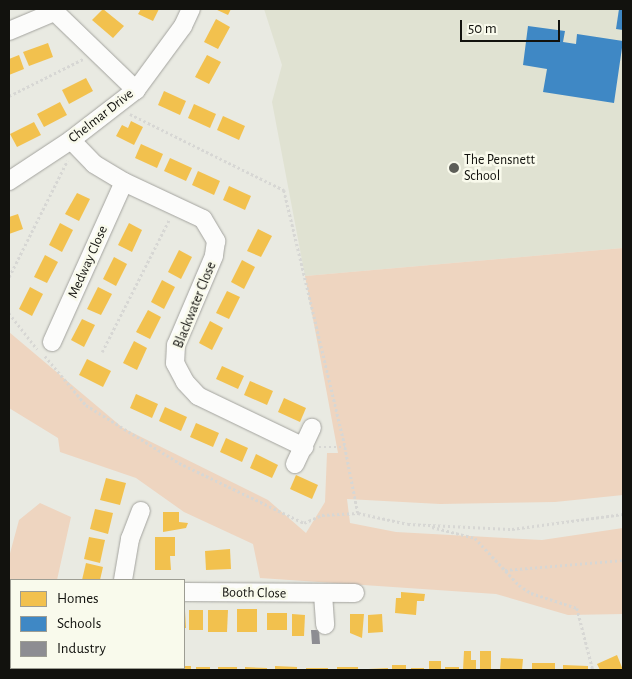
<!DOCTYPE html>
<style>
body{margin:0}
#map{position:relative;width:632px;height:679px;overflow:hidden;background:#e9eae2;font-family:"Alegreya Sans",sans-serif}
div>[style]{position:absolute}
.built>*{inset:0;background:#e0e2d2}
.green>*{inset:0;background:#eed5c0}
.homes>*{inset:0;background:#f2c14e}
.schools>*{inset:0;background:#3f88c5}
.industry>*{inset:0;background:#8d8d92}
.path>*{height:2.5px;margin-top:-1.25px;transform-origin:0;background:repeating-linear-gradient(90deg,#d7d7d4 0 2.5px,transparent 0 5px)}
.roads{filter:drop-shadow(0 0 1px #a3a39e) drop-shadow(0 0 1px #a3a39e)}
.minor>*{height:18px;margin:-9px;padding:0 9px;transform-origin:9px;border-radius:9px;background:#fcfcfb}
.dots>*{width:14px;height:14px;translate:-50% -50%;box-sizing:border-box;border:2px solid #f9faec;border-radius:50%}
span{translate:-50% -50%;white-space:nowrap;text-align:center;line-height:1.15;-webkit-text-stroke:5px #f9faec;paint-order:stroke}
.street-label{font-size:14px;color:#12120e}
.poi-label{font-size:14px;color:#12120e}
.left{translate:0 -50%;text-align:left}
.frame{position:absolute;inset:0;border:10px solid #12120e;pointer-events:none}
.legend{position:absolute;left:10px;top:579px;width:175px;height:90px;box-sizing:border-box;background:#f9faec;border:1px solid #9d9d93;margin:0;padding:6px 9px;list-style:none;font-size:15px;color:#12120e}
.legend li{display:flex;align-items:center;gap:10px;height:25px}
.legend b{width:25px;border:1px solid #9d9d93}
.scale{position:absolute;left:460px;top:20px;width:100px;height:22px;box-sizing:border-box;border:2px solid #12120e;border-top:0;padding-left:6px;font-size:15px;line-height:18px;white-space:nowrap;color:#12120e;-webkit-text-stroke:4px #f9faec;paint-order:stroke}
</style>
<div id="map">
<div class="built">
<i style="clip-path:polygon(264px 9px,623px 9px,623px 248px,305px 276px,272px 102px,282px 65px)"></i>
</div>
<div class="green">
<i style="clip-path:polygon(623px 248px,623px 495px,555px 502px,440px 504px,347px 499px,350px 523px,396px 532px,542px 540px,623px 528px,623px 614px,568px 615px,496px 594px,260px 578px,253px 544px,184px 512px,136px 478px,60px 452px,58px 438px,9px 408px,9px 332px,123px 428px,268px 500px,306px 533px,325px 502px,327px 453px,338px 453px,305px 276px)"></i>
<i style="clip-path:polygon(40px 503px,71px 517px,57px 580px,11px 580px,11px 668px,37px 668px,9px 670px,9px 557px,19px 520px)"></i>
</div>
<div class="homes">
<i style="clip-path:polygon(103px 9px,124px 26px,113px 38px,92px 20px)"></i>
<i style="clip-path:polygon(141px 9px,159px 9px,153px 21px,138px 14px)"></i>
<i style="clip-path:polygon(215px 9px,231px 9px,228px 15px)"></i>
<i style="clip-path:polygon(216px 19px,230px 27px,218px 49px,204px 42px)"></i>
<i style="clip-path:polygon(48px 43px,53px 57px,29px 66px,23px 52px)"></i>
<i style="clip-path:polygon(19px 55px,24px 69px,9px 75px,9px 59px)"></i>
<i style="clip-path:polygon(207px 55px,221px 62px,209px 84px,195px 77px)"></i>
<i style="clip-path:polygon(86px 78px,93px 91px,69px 104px,62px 90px)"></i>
<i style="clip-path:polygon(164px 91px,186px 101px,180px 115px,158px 105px)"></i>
<i style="clip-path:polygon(60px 102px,67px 115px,44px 127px,37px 114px)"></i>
<i style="clip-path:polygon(194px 104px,216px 114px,210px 128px,188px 118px)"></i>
<i style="clip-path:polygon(223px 116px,245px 126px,239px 140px,217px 130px)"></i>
<i style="clip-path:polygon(131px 121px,143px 127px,134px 145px,116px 136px,122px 125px,128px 128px)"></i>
<i style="clip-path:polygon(34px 122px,41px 135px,17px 147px,10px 134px)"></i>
<i style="clip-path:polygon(141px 144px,163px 154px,157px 168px,135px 158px)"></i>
<i style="clip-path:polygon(170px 158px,192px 168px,186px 181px,164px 171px)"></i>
<i style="clip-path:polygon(198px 171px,220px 181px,214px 195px,192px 185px)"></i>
<i style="clip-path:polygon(229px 186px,251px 196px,245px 210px,223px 200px)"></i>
<i style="clip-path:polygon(77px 193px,90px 199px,79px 221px,65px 214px)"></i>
<i style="clip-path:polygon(18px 214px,23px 229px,9px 234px,9px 217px)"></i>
<i style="clip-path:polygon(60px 223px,73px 230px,62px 252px,49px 245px)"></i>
<i style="clip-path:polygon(129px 223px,142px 230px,132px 252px,118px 245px)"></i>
<i style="clip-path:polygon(258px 229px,272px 236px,261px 257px,247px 251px)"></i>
<i style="clip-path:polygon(179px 250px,192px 257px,181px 279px,168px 272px)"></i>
<i style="clip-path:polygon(45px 255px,58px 262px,47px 283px,34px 277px)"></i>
<i style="clip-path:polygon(114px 257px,127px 264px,116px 286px,103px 279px)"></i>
<i style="clip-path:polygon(242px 260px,255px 267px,244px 289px,231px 282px)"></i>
<i style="clip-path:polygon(162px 280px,175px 287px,164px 309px,151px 302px)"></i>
<i style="clip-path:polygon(30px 287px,43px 294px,32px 316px,19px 309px)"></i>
<i style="clip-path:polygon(98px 287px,112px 294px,101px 315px,87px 309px)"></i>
<i style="clip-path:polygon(227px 291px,240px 297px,229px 319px,216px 313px)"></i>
<i style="clip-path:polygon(148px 310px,161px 317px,150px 339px,136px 332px)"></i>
<i style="clip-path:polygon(82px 319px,95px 325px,84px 347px,71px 340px)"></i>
<i style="clip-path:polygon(210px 321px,223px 328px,212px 350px,199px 343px)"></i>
<i style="clip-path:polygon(134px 341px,147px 348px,137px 370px,123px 363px)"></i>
<i style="clip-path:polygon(87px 359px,111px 371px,103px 387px,79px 375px)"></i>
<i style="clip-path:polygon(222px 366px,244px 376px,238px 389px,216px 379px)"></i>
<i style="clip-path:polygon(250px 381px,273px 391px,267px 405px,244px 395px)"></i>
<i style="clip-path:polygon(136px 394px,158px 404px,152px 418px,130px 408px)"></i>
<i style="clip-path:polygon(284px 398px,306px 408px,300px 422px,278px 412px)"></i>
<i style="clip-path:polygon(165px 407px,187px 417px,181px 431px,159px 421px)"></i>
<i style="clip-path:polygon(196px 423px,219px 433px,213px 447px,190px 437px)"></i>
<i style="clip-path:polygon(226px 438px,248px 448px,242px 462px,220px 452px)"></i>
<i style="clip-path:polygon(256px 454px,278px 465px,272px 478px,250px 468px)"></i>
<i style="clip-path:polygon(296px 475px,318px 485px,312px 499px,290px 489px)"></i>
<i style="clip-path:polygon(106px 478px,126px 483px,120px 505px,100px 500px)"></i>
<i style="clip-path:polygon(95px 509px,113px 513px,108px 534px,90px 529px)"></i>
<i style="clip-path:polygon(163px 512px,179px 512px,179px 522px,188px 523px,186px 528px,163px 532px)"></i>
<i style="clip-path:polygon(89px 537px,105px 540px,100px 563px,84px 559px)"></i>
<i style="clip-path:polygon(155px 537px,175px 537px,175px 556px,170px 556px,171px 570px,155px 570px)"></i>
<i style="clip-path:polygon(230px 549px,231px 569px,206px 570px,205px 551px)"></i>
<i style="clip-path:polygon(86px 563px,103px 567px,100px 580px,82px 580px)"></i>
<i style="clip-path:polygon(401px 592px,425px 594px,424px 601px,417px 601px,416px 615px,395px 613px,396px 598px,401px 598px)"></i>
<i style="clip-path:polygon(237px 609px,257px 609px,257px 632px,237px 632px)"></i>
<i style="clip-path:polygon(189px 610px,203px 610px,203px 630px,189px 630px)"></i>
<i style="clip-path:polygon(208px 610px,228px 610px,227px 632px,208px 632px)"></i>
<i style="clip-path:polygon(184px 611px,185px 611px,186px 628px,184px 628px)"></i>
<i style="clip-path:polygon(267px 613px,287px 613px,287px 630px,267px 630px)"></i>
<i style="clip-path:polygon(292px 614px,305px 615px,304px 636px,292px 636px)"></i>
<i style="clip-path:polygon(350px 614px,364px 614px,362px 638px,350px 633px)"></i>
<i style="clip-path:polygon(382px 614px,383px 632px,368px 633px,368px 615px)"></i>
<i style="clip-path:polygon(464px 651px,471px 651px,471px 660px,476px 660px,476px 670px,463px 670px)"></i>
<i style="clip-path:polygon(480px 651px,491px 651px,491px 670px,480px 670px)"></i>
<i style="clip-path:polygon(617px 655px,623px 670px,600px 670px,597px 664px)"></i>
<i style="clip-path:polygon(501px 658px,523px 659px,522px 670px,500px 670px)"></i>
<i style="clip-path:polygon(429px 661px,441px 661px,441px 670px,429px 670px)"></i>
<i style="clip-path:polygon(532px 663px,555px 663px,555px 670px,532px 670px)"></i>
<i style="clip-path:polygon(392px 665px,406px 665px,406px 670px,392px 670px)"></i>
<i style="clip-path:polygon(563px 665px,588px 666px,588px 670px,563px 670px)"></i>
<i style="clip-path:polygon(184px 666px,191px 666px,191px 670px,177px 670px)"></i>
<i style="clip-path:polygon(275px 666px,297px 667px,297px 670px,275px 670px)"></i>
<i style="clip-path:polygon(196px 667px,210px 667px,210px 670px,196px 670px)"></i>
<i style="clip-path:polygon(218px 667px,237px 667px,237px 670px,218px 670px)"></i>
<i style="clip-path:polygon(245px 667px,267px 668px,267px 670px,245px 670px)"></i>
<i style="clip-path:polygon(337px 667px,358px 667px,358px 670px,337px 670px)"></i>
<i style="clip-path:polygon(445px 667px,459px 667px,459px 670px,445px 670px)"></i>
<i style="clip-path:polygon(60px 668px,78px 668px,59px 670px)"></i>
<i style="clip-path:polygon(123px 668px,137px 668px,137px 670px,124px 670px)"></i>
<i style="clip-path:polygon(141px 668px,155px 668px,155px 670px,141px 670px)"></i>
<i style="clip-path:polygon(159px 668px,173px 668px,173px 670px,159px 670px)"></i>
<i style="clip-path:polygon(306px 668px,328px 668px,328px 670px,306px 670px)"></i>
<i style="clip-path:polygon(388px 668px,388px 670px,368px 670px,368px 669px)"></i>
<i style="clip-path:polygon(411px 668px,424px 668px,424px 670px,411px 670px)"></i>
</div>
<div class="schools">
<i style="clip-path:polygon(619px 9px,623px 9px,623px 30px,616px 29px)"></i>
<i style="clip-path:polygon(528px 26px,565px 31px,563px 42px,576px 44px,577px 34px,623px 41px,614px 103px,543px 92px,547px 69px,523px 65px)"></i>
</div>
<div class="industry">
<i style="clip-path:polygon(311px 630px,319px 630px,320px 644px,312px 644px)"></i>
</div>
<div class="path">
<i style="left:9px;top:96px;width:83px;rotate:-26.6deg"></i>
<i style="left:130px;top:114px;width:172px;rotate:26.3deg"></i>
<i style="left:284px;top:190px;width:264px;rotate:76.6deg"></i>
<i style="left:9px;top:277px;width:130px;rotate:-63.4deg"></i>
<i style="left:9px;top:313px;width:46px;rotate:52.1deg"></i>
<i style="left:102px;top:352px;width:148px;rotate:-63.1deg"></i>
<i style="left:45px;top:356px;width:64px;rotate:50.1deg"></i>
<i style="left:86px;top:405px;width:110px;rotate:31.9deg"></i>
<i style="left:179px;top:463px;width:139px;rotate:25.6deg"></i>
<i style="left:304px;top:523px;width:20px;rotate:-24deg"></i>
<i style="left:322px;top:515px;width:36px;rotate:-3deg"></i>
<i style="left:319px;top:447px;width:26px"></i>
<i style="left:345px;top:447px;width:67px;rotate:78.9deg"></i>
<i style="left:358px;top:513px;width:51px;rotate:12.4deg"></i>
<i style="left:408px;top:524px;width:104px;rotate:2.8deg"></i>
<i style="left:512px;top:529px;width:112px;rotate:-7.7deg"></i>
<i style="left:432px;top:527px;width:44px;rotate:14.3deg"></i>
<i style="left:475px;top:538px;width:64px;rotate:46.9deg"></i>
<i style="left:519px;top:585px;width:14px;rotate:34deg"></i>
<i style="left:531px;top:593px;width:48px;rotate:18.1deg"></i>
<i style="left:577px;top:608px;width:64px;rotate:75.5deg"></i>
<i style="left:505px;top:570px;width:118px;rotate:-4.8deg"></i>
</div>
<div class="roads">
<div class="minor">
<i style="left:52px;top:9px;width:117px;rotate:44deg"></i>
<i style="left:9px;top:31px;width:49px;rotate:-22.9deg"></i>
<i style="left:71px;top:140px;width:33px;rotate:46deg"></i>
<i style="left:94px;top:164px;width:35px;rotate:31deg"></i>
<i style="left:124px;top:182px;width:87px;rotate:25.1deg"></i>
<i style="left:203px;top:219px;width:26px;rotate:59deg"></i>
<i style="left:216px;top:241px;width:15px;rotate:98deg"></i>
<i style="left:214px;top:256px;width:97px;rotate:113.1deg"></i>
<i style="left:176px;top:345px;width:18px;rotate:93deg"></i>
<i style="left:175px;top:363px;width:21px;rotate:62deg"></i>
<i style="left:185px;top:382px;width:19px;rotate:47deg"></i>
<i style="left:198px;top:396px;width:118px;rotate:25.7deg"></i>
<i style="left:9px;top:181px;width:74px;rotate:-33.5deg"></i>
<i style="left:71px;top:140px;width:82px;rotate:-37.6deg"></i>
<i style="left:136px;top:90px;width:79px;rotate:-53.7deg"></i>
<i style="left:183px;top:26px;width:19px;rotate:-65deg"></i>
<i style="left:52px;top:342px;width:175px;rotate:-65.8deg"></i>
<i style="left:295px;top:464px;width:40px;rotate:-65deg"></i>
<i style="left:123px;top:580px;width:42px;rotate:-80.3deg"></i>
<i style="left:130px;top:539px;width:30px;rotate:-69deg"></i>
<i style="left:184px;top:592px;width:171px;rotate:0.3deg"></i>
<i style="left:323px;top:594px;width:31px;rotate:86deg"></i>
<i style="left:103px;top:668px;width:2px;rotate:90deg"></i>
</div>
</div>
<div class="dots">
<i style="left:454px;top:168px;background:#5d5e58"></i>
</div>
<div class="street-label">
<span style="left:101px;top:116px;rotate:-38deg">Chelmar Drive</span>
<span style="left:88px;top:262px;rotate:-66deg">Medway Close</span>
<span style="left:195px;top:305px;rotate:-68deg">Blackwater Close</span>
<span style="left:254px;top:593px;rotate:1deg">Booth Close</span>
</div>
<div class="poi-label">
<span class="left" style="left:464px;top:168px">The Pensnett<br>School</span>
</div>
<div class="frame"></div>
<ul class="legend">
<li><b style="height:14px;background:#f2c14e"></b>Homes</li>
<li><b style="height:14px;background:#3f88c5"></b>Schools</li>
<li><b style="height:14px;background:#8d8d92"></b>Industry</li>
</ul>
<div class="scale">50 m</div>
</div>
